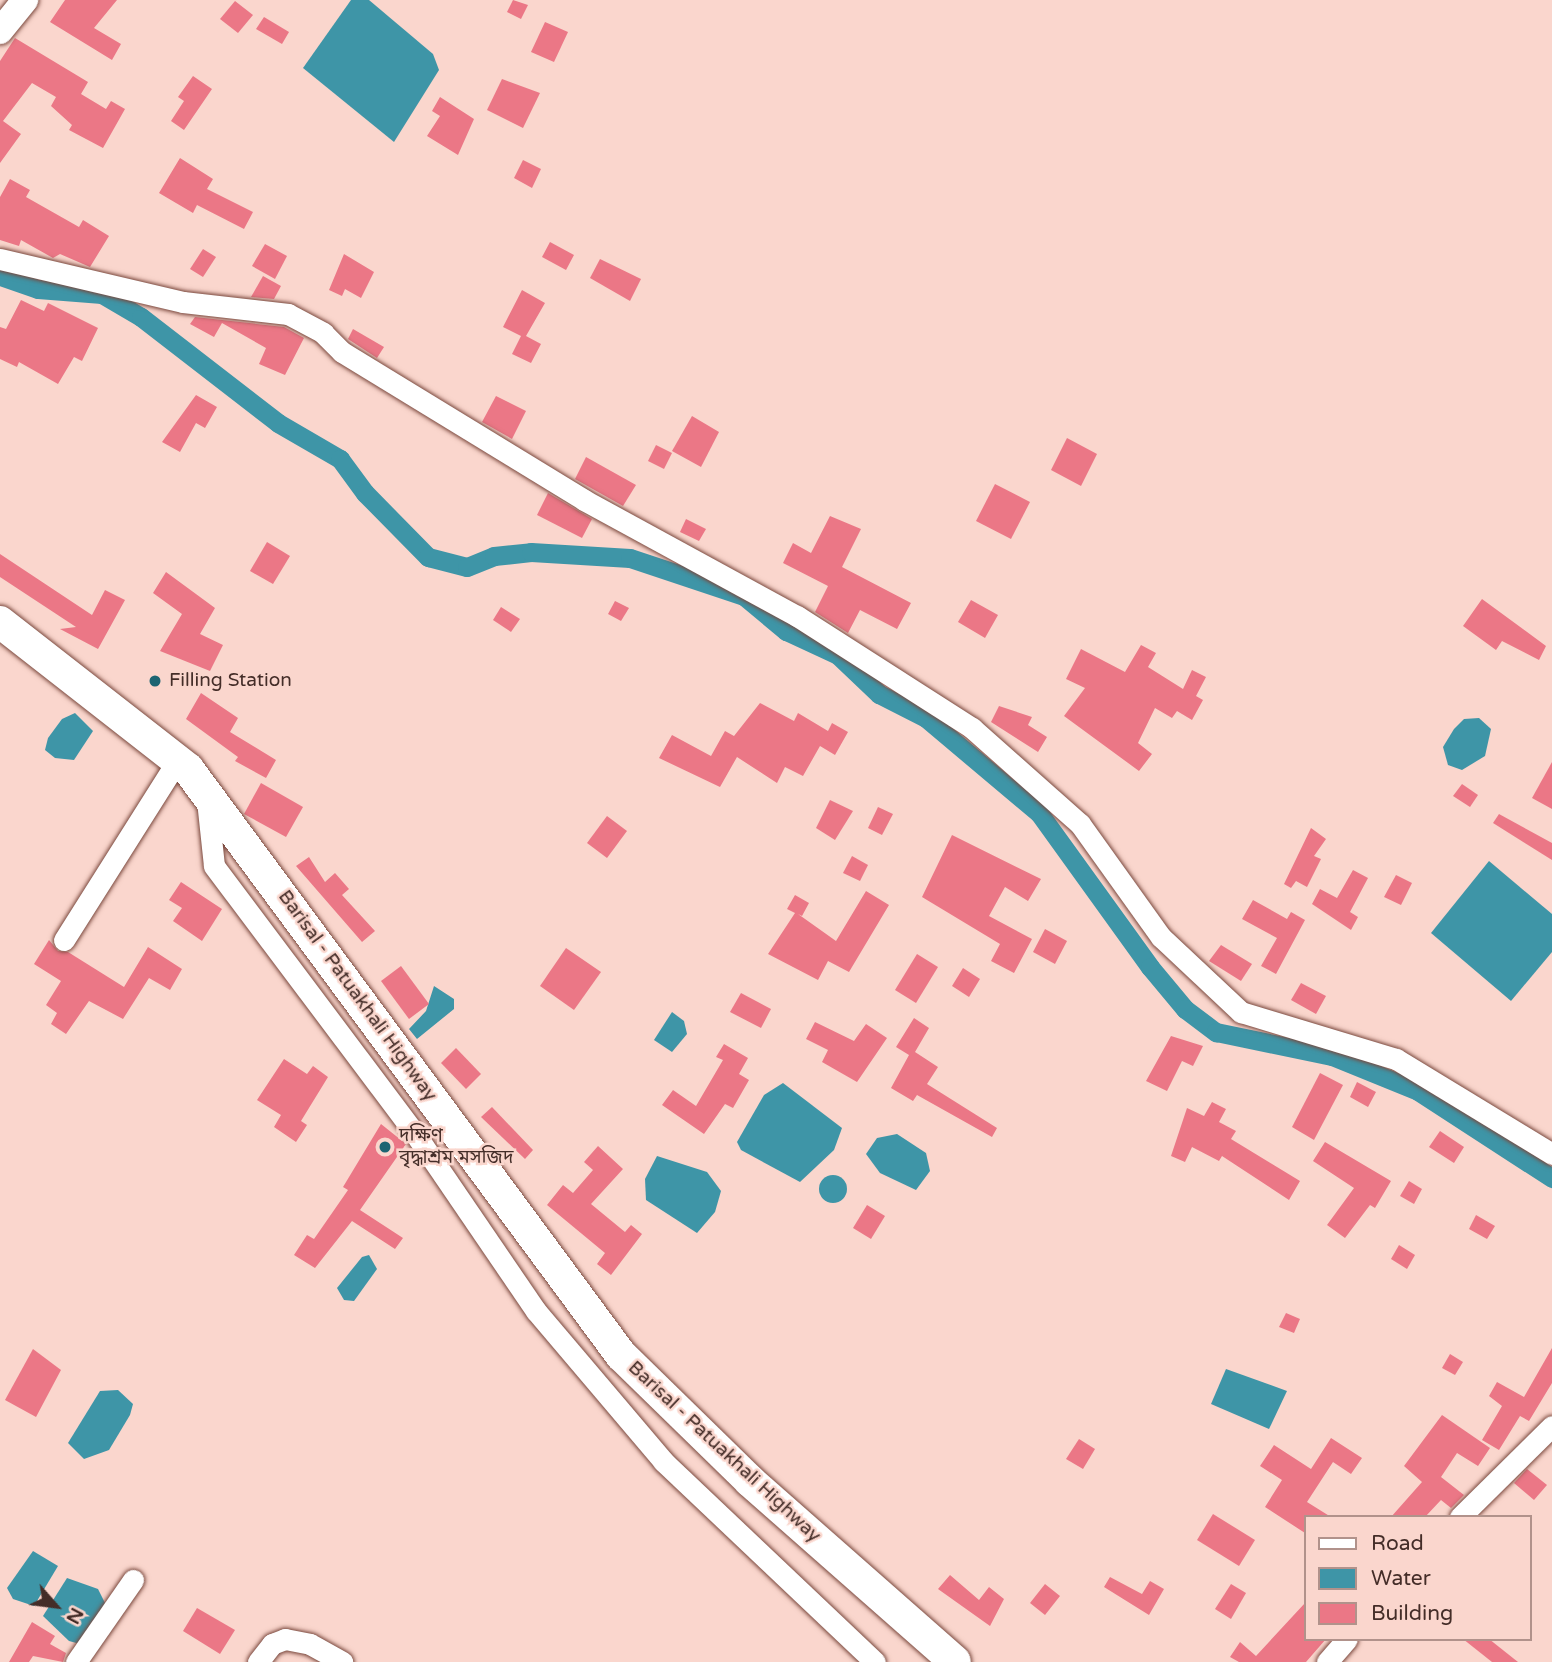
<!DOCTYPE html>
<meta charset="utf-8">
<style>
body{margin:0}
#map{position:relative;width:1552px;height:1662px;overflow:hidden;background:#fad6cd;font-family:"Varela Round","Noto Sans Bengali",sans-serif}
div>[style]{position:absolute}
.water>*{inset:0;background:#3e95a7}
.round{border-radius:50%}
.canal>*{height:19px;margin:-9.5px;padding:0 9.5px;transform-origin:9.5px;border-radius:9.5px;background:#3e95a7}
.building>*{inset:0;background:#eb7786}
.roads{filter:drop-shadow(0 0 2px #7a483d) drop-shadow(0 0 2px #7a483d)}
.minor>*{height:21px;margin:-10.5px;padding:0 10.5px;transform-origin:10.5px;border-radius:10.5px;background:#fff}
.major>*{height:26px;margin:-13px;padding:0 13px;transform-origin:13px;border-radius:13px;background:#fff}
.highway>*{height:32px;margin:-16px;padding:0 16px;transform-origin:16px;border-radius:16px;background:#fff}
.dots>*{width:19px;height:19px;translate:-50% -50%;box-sizing:border-box;border:4px solid #fad6cd;border-radius:50%}
span{translate:-50% -50%;white-space:nowrap;text-align:center;line-height:1.15;-webkit-text-stroke:5px #fad6cd;paint-order:stroke}
.poi-label{font-size:19px;color:#442d28}
.left{translate:0 -50%;text-align:left}
.street-label{font-size:19px;color:#442d28}
.legend{position:absolute;left:1304px;top:1515px;width:228px;height:126px;box-sizing:border-box;background:#fad6cd;border:2px solid #b1928b;margin:0;padding:9px 12px;list-style:none;font-size:21px;color:#442d28}
.legend li{display:flex;align-items:center;gap:14px;height:35px}
.legend b{width:35px;border:2px solid #b1928b}
.north{position:absolute;left:21px;top:1571px;width:70px;height:70px;-webkit-text-stroke:5px #fad6cd;paint-order:stroke;rotate:118deg;font-size:19px;font-weight:700;line-height:28px;text-align:center;color:#442d28}
.north::after{content:'';display:block;margin:auto;width:24px;height:32px;background:#442d28;clip-path:polygon(50% 0,100% 100%,50% 72%,0 100%)}
</style>
<div id="map">
<div class="water">
<i style="clip-path:polygon(351px 0,369px 0,433px 54px,439px 70px,394px 142px,303px 68px)"></i>
<i style="clip-path:polygon(75px 713px,93px 731px,74px 760px,55px 758px,45px 750px,48px 738px,62px 719px)"></i>
<i style="clip-path:polygon(1479px 718px,1491px 729px,1485px 756px,1462px 770px,1448px 765px,1443px 747px,1454px 729px,1464px 719px)"></i>
<i style="clip-path:polygon(1489px 861px,1552px 914px,1552px 952px,1511px 1001px,1431px 933px)"></i>
<i style="clip-path:polygon(434px 986px,454px 999px,454px 1009px,417px 1039px,409px 1029px,426px 1011px)"></i>
<i style="clip-path:polygon(672px 1012px,684px 1021px,687px 1034px,672px 1052px,654px 1040px)"></i>
<i style="clip-path:polygon(783px 1083px,842px 1128px,834px 1150px,800px 1182px,741px 1150px,737px 1142px,764px 1095px)"></i>
<i style="clip-path:polygon(897px 1134px,926px 1153px,930px 1171px,916px 1190px,880px 1173px,866px 1154px,877px 1138px)"></i>
<i style="clip-path:polygon(657px 1156px,707px 1172px,721px 1191px,715px 1212px,697px 1233px,646px 1200px,645px 1179px)"></i>
<i class="round" style="left:819px;top:1175px;width:28px;height:28px"></i>
<i style="clip-path:polygon(369px 1255px,377px 1269px,354px 1301px,344px 1300px,337px 1288px,362px 1257px)"></i>
<i style="clip-path:polygon(1226px 1369px,1287px 1391px,1269px 1429px,1211px 1404px)"></i>
<i style="clip-path:polygon(118px 1390px,133px 1404px,130px 1415px,109px 1450px,84px 1459px,68px 1443px,100px 1391px)"></i>
<i style="clip-path:polygon(33px 1551px,58px 1566px,34px 1606px,13px 1599px,7px 1588px)"></i>
<i style="clip-path:polygon(67px 1578px,98px 1589px,107px 1607px,80px 1644px,69px 1641px,43px 1616px)"></i>
</div>
<div class="canal">
<i style="left:0;top:276px;width:40px;rotate:18.9deg"></i>
<i style="left:38px;top:289px;width:64px;rotate:4.5deg"></i>
<i style="left:102px;top:294px;width:45px;rotate:30.5deg"></i>
<i style="left:141px;top:317px;width:173px;rotate:37.7deg"></i>
<i style="left:278px;top:423px;width:72px;rotate:30.1deg"></i>
<i style="left:340px;top:459px;width:42px;rotate:53.7deg"></i>
<i style="left:365px;top:493px;width:90px;rotate:45.5deg"></i>
<i style="left:428px;top:557px;width:40px;rotate:14.4deg"></i>
<i style="left:467px;top:567px;width:29px;rotate:-22deg"></i>
<i style="left:494px;top:556px;width:37px;rotate:-6deg"></i>
<i style="left:531px;top:552px;width:99px;rotate:3.5deg"></i>
<i style="left:630px;top:558px;width:120px;rotate:18.4deg"></i>
<i style="left:744px;top:596px;width:55px;rotate:39.8deg"></i>
<i style="left:786px;top:631px;width:57px;rotate:24.8deg"></i>
<i style="left:838px;top:655px;width:57px;rotate:43.6deg"></i>
<i style="left:879px;top:694px;width:53px;rotate:27.1deg"></i>
<i style="left:926px;top:718px;width:148px;rotate:40.1deg"></i>
<i style="left:1039px;top:813px;width:190px;rotate:54.2deg"></i>
<i style="left:1150px;top:967px;width:55px;rotate:50.2deg"></i>
<i style="left:1185px;top:1009px;width:39px;rotate:37deg"></i>
<i style="left:1216px;top:1032px;width:118px;rotate:11.7deg"></i>
<i style="left:1332px;top:1056px;width:93px;rotate:22.1deg"></i>
<i style="left:1418px;top:1091px;width:160px;rotate:33deg"></i>
</div>
<div class="building">
<i style="clip-path:polygon(65px 0,117px 0,94px 28px,121px 44px,112px 60px,50px 22px)"></i>
<i style="clip-path:polygon(513px 0,528px 5px,521px 19px,507px 12px)"></i>
<i style="clip-path:polygon(235px 1px,253px 15px,238px 33px,220px 19px)"></i>
<i style="clip-path:polygon(264px 17px,289px 32px,282px 44px,256px 29px)"></i>
<i style="clip-path:polygon(545px 22px,568px 32px,554px 62px,531px 52px)"></i>
<i style="clip-path:polygon(15px 38px,88px 82px,81px 94px,106px 109px,111px 101px,125px 109px,103px 148px,69px 130px,72px 125px,51px 106px,56px 97px,32px 83px,3px 121px,21px 134px,0 163px,0 61px)"></i>
<i style="clip-path:polygon(193px 76px,212px 89px,184px 130px,171px 121px,184px 101px,178px 97px)"></i>
<i style="clip-path:polygon(502px 79px,540px 93px,523px 128px,487px 110px)"></i>
<i style="clip-path:polygon(440px 97px,474px 119px,458px 155px,427px 136px,440px 116px,432px 111px)"></i>
<i style="clip-path:polygon(180px 158px,213px 179px,207px 189px,253px 212px,244px 229px,197px 205px,193px 213px,159px 193px)"></i>
<i style="clip-path:polygon(523px 160px,541px 169px,532px 188px,514px 178px)"></i>
<i style="clip-path:polygon(10px 179px,30px 190px,26px 197px,79px 227px,83px 220px,109px 236px,90px 267px,60px 254px,53px 258px,21px 240px,19px 246px,0 240px,0 197px)"></i>
<i style="clip-path:polygon(550px 242px,574px 255px,566px 270px,542px 257px)"></i>
<i style="clip-path:polygon(265px 244px,287px 256px,275px 279px,252px 266px)"></i>
<i style="clip-path:polygon(203px 249px,216px 257px,203px 277px,190px 269px)"></i>
<i style="clip-path:polygon(344px 254px,374px 272px,361px 298px,345px 289px,342px 296px,329px 290px)"></i>
<i style="clip-path:polygon(600px 259px,641px 279px,630px 301px,590px 278px)"></i>
<i style="clip-path:polygon(263px 276px,281px 286px,274px 299px,251px 297px)"></i>
<i style="clip-path:polygon(522px 290px,545px 303px,526px 336px,541px 344px,531px 363px,512px 354px,521px 336px,503px 327px)"></i>
<i style="clip-path:polygon(21px 300px,44px 311px,48px 303px,98px 328px,82px 361px,74px 357px,58px 384px,19px 362px,17px 367px,0 359px,0 327px,6px 329px)"></i>
<i style="clip-path:polygon(195px 317px,284px 327px,304px 338px,285px 375px,259px 364px,266px 348px,222px 323px,214px 337px,190px 324px)"></i>
<i style="clip-path:polygon(353px 329px,384px 347px,377px 358px,348px 339px)"></i>
<i style="clip-path:polygon(196px 395px,217px 407px,205px 428px,196px 423px,180px 452px,162px 442px)"></i>
<i style="clip-path:polygon(496px 396px,526px 411px,512px 439px,482px 422px)"></i>
<i style="clip-path:polygon(692px 416px,719px 432px,701px 467px,672px 451px)"></i>
<i style="clip-path:polygon(1067px 438px,1097px 454px,1081px 486px,1051px 470px)"></i>
<i style="clip-path:polygon(656px 445px,672px 453px,664px 469px,648px 461px)"></i>
<i style="clip-path:polygon(586px 457px,636px 485px,623px 506px,575px 479px)"></i>
<i style="clip-path:polygon(995px 484px,1030px 502px,1011px 539px,976px 521px)"></i>
<i style="clip-path:polygon(548px 493px,592px 519px,582px 538px,537px 515px)"></i>
<i style="clip-path:polygon(830px 516px,861px 529px,842px 567px,911px 603px,897px 629px,860px 610px,848px 633px,815px 612px,828px 586px,783px 563px,793px 543px,811px 553px)"></i>
<i style="clip-path:polygon(686px 519px,706px 529px,699px 541px,680px 532px)"></i>
<i style="clip-path:polygon(267px 542px,290px 556px,273px 584px,250px 571px)"></i>
<i style="clip-path:polygon(0 554px,92px 615px,105px 590px,125px 600px,98px 649px,60px 629px,76px 627px,0 577px)"></i>
<i style="clip-path:polygon(166px 572px,215px 608px,200px 634px,223px 645px,210px 671px,160px 651px,182px 614px,153px 593px)"></i>
<i style="clip-path:polygon(1482px 599px,1546px 646px,1539px 660px,1502px 641px,1496px 650px,1463px 626px)"></i>
<i style="clip-path:polygon(971px 600px,998px 615px,985px 638px,958px 622px)"></i>
<i style="clip-path:polygon(615px 601px,629px 608px,621px 621px,608px 614px)"></i>
<i style="clip-path:polygon(501px 607px,520px 619px,511px 632px,493px 620px)"></i>
<i style="clip-path:polygon(1141px 645px,1156px 653px,1148px 667px,1183px 689px,1192px 670px,1206px 677px,1196px 696px,1203px 700px,1192px 720px,1177px 711px,1172px 718px,1155px 708px,1138px 743px,1152px 754px,1139px 771px,1064px 716px,1085px 688px,1066px 679px,1081px 649px,1125px 672px)"></i>
<i style="clip-path:polygon(201px 693px,238px 718px,230px 732px,276px 760px,266px 778px,235px 761px,238px 757px,186px 719px)"></i>
<i style="clip-path:polygon(760px 703px,794px 721px,798px 713px,828px 731px,832px 723px,848px 732px,835px 755px,820px 746px,803px 776px,785px 767px,777px 783px,737px 757px,720px 787px,659px 758px,672px 735px,711px 756px,725px 731px,734px 736px)"></i>
<i style="clip-path:polygon(999px 706px,1032px 717px,1028px 725px,1047px 737px,1038px 752px,991px 722px)"></i>
<i style="clip-path:polygon(1552px 762px,1552px 809px,1532px 798px)"></i>
<i style="clip-path:polygon(261px 783px,303px 807px,286px 837px,244px 814px)"></i>
<i style="clip-path:polygon(1462px 784px,1478px 795px,1470px 807px,1453px 796px)"></i>
<i style="clip-path:polygon(830px 800px,853px 811px,835px 840px,816px 828px)"></i>
<i style="clip-path:polygon(878px 807px,893px 814px,882px 835px,868px 828px)"></i>
<i style="clip-path:polygon(1499px 814px,1552px 843px,1552px 860px,1493px 823px)"></i>
<i style="clip-path:polygon(607px 816px,627px 831px,607px 858px,587px 843px)"></i>
<i style="clip-path:polygon(1311px 828px,1326px 839px,1314px 856px,1321px 859px,1307px 887px,1296px 881px,1291px 888px,1284px 884px)"></i>
<i style="clip-path:polygon(952px 835px,1041px 879px,1028px 901px,1005px 887px,989px 916px,1032px 939px,1014px 973px,991px 961px,1000px 944px,922px 897px)"></i>
<i style="clip-path:polygon(852px 856px,868px 865px,860px 881px,843px 873px)"></i>
<i style="clip-path:polygon(309px 857px,325px 882px,335px 873px,349px 889px,342px 895px,375px 931px,362px 942px,296px 866px)"></i>
<i style="clip-path:polygon(1353px 870px,1368px 878px,1350px 912px,1358px 917px,1351px 930px,1312px 904px,1320px 889px,1337px 898px)"></i>
<i style="clip-path:polygon(1396px 875px,1412px 883px,1401px 905px,1384px 897px)"></i>
<i style="clip-path:polygon(181px 882px,222px 909px,202px 941px,173px 921px,182px 908px,169px 900px)"></i>
<i style="clip-path:polygon(866px 891px,889px 905px,849px 972px,828px 961px,818px 980px,768px 954px,795px 913px,787px 909px,795px 895px,809px 903px,802px 916px,798px 914px,836px 941px)"></i>
<i style="clip-path:polygon(1253px 900px,1287px 919px,1291px 912px,1305px 920px,1276px 974px,1261px 966px,1277px 938px,1242px 919px)"></i>
<i style="clip-path:polygon(1045px 929px,1067px 941px,1055px 964px,1033px 952px)"></i>
<i style="clip-path:polygon(49px 940px,58px 951px,68px 952px,124px 987px,148px 947px,182px 969px,170px 990px,149px 978px,123px 1019px,89px 1001px,66px 1034px,51px 1024px,57px 1013px,46px 1005px,61px 981px,34px 964px)"></i>
<i style="clip-path:polygon(1221px 945px,1252px 964px,1241px 981px,1209px 961px)"></i>
<i style="clip-path:polygon(566px 948px,601px 972px,574px 1010px,540px 986px)"></i>
<i style="clip-path:polygon(917px 954px,938px 967px,916px 1003px,895px 990px)"></i>
<i style="clip-path:polygon(401px 966px,429px 1004px,409px 1019px,381px 981px)"></i>
<i style="clip-path:polygon(963px 968px,980px 979px,969px 997px,952px 986px)"></i>
<i style="clip-path:polygon(1301px 983px,1326px 996px,1316px 1014px,1291px 1000px)"></i>
<i style="clip-path:polygon(741px 993px,771px 1009px,761px 1028px,730px 1012px)"></i>
<i style="clip-path:polygon(914px 1018px,929px 1028px,915px 1052px,938px 1067px,927px 1084px,997px 1128px,992px 1137px,917px 1095px,913px 1101px,891px 1088px,909px 1055px,896px 1047px)"></i>
<i style="clip-path:polygon(815px 1022px,854px 1041px,866px 1024px,887px 1038px,857px 1082px,822px 1062px,828px 1050px,806px 1039px)"></i>
<i style="clip-path:polygon(1171px 1036px,1203px 1046px,1193px 1066px,1182px 1061px,1167px 1091px,1146px 1081px)"></i>
<i style="clip-path:polygon(724px 1044px,748px 1058px,739px 1074px,749px 1080px,733px 1108px,725px 1104px,704px 1134px,662px 1105px,673px 1090px,696px 1106px,723px 1060px,716px 1057px)"></i>
<i style="clip-path:polygon(456px 1048px,481px 1074px,466px 1089px,441px 1063px)"></i>
<i style="clip-path:polygon(284px 1059px,307px 1074px,313px 1066px,328px 1077px,301px 1121px,307px 1125px,296px 1142px,274px 1127px,281px 1115px,257px 1100px)"></i>
<i style="clip-path:polygon(1320px 1073px,1343px 1085px,1314px 1140px,1292px 1127px)"></i>
<i style="clip-path:polygon(1357px 1082px,1376px 1092px,1368px 1107px,1350px 1097px)"></i>
<i style="clip-path:polygon(1212px 1102px,1226px 1109px,1219px 1122px,1236px 1131px,1231px 1139px,1300px 1181px,1289px 1200px,1222px 1156px,1219px 1161px,1192px 1147px,1185px 1162px,1171px 1156px,1187px 1108px,1204px 1116px)"></i>
<i style="clip-path:polygon(492px 1107px,533px 1150px,525px 1159px,481px 1117px)"></i>
<i style="clip-path:polygon(381px 1124px,406px 1144px,360px 1210px,403px 1238px,395px 1249px,352px 1221px,315px 1268px,294px 1255px,307px 1235px,314px 1239px,348px 1190px,343px 1187px)"></i>
<i style="clip-path:polygon(1440px 1131px,1464px 1147px,1454px 1163px,1429px 1147px)"></i>
<i style="clip-path:polygon(1325px 1142px,1391px 1181px,1375px 1208px,1370px 1205px,1345px 1238px,1327px 1225px,1354px 1188px,1313px 1161px)"></i>
<i style="clip-path:polygon(598px 1146px,623px 1169px,591px 1204px,625px 1232px,631px 1225px,642px 1234px,611px 1275px,597px 1264px,605px 1253px,547px 1205px,563px 1185px,573px 1193px,593px 1170px,584px 1162px)"></i>
<i style="clip-path:polygon(1409px 1181px,1422px 1189px,1414px 1204px,1400px 1196px)"></i>
<i style="clip-path:polygon(867px 1205px,885px 1216px,871px 1239px,853px 1228px)"></i>
<i style="clip-path:polygon(1476px 1215px,1495px 1226px,1487px 1239px,1469px 1229px)"></i>
<i style="clip-path:polygon(1399px 1245px,1415px 1255px,1407px 1269px,1391px 1259px)"></i>
<i style="clip-path:polygon(1286px 1313px,1300px 1319px,1294px 1333px,1279px 1327px)"></i>
<i style="clip-path:polygon(1552px 1348px,1552px 1383px,1529px 1421px,1520px 1416px,1499px 1450px,1482px 1440px,1502px 1406px,1489px 1396px,1497px 1382px,1524px 1397px)"></i>
<i style="clip-path:polygon(33px 1349px,61px 1370px,36px 1417px,5px 1400px)"></i>
<i style="clip-path:polygon(1450px 1354px,1463px 1362px,1455px 1375px,1442px 1368px)"></i>
<i style="clip-path:polygon(1442px 1415px,1490px 1448px,1478px 1466px,1457px 1453px,1441px 1477px,1464px 1495px,1451px 1508px,1441px 1500px,1425px 1517px,1391px 1517px,1422px 1482px,1404px 1466px)"></i>
<i style="clip-path:polygon(1331px 1438px,1362px 1458px,1351px 1474px,1333px 1462px,1307px 1502px,1331px 1517px,1305px 1517px,1305px 1533px,1265px 1507px,1282px 1480px,1260px 1466px,1274px 1445px,1311px 1469px)"></i>
<i style="clip-path:polygon(1079px 1439px,1095px 1449px,1083px 1469px,1066px 1459px)"></i>
<i style="clip-path:polygon(1527px 1469px,1547px 1485px,1534px 1500px,1514px 1483px)"></i>
<i style="clip-path:polygon(1213px 1514px,1255px 1540px,1239px 1566px,1197px 1540px)"></i>
<i style="clip-path:polygon(950px 1575px,979px 1600px,989px 1587px,1004px 1599px,990px 1626px,938px 1589px)"></i>
<i style="clip-path:polygon(1110px 1577px,1142px 1594px,1150px 1581px,1164px 1589px,1149px 1615px,1104px 1587px)"></i>
<i style="clip-path:polygon(1045px 1584px,1060px 1596px,1045px 1615px,1030px 1603px)"></i>
<i style="clip-path:polygon(1231px 1584px,1246px 1593px,1231px 1619px,1215px 1609px)"></i>
<i style="clip-path:polygon(1305px 1603px,1305px 1639px,1326px 1639px,1306px 1662px,1239px 1662px,1230px 1657px,1240px 1642px,1256px 1656px)"></i>
<i style="clip-path:polygon(197px 1608px,235px 1630px,220px 1654px,183px 1631px)"></i>
<i style="clip-path:polygon(32px 1622px,55px 1636px,50px 1644px,66px 1653px,63px 1662px,33px 1656px,29px 1662px,9px 1662px)"></i>
<i style="clip-path:polygon(1463px 1639px,1489px 1639px,1518px 1662px,1492px 1662px)"></i>
</div>
<div class="roads">
<div class="minor">
<i style="left:0;top:259px;width:188px;rotate:13.2deg"></i>
<i style="left:183px;top:302px;width:106px;rotate:6.5deg"></i>
<i style="left:288px;top:314px;width:40px;rotate:28deg"></i>
<i style="left:323px;top:333px;width:27px;rotate:45deg"></i>
<i style="left:342px;top:352px;width:284px;rotate:31.4deg"></i>
<i style="left:584px;top:500px;width:243px;rotate:28.6deg"></i>
<i style="left:797px;top:616px;width:208px;rotate:32.6deg"></i>
<i style="left:972px;top:728px;width:144px;rotate:41.6deg"></i>
<i style="left:1080px;top:824px;width:139px;rotate:54.4deg"></i>
<i style="left:1161px;top:937px;width:110px;rotate:43.2deg"></i>
<i style="left:1241px;top:1012px;width:162px;rotate:16.9deg"></i>
<i style="left:1396px;top:1059px;width:183px;rotate:31.3deg"></i>
<i style="left:206px;top:791px;width:75px;rotate:83.9deg"></i>
<i style="left:214px;top:866px;width:340px;rotate:53.1deg"></i>
<i style="left:418px;top:1138px;width:209px;rotate:55.7deg"></i>
<i style="left:536px;top:1311px;width:197px;rotate:49.7deg"></i>
<i style="left:663px;top:1461px;width:292px;rotate:43.5deg"></i>
<i style="left:64px;top:940px;width:213px;rotate:-57.7deg"></i>
<i style="left:1460px;top:1517px;width:129px;rotate:-44.7deg"></i>
<i style="left:76px;top:1662px;width:100px;rotate:-55.2deg"></i>
<i style="left:258px;top:1662px;width:23px;rotate:-52deg"></i>
<i style="left:272px;top:1644px;width:14px;rotate:-21deg"></i>
<i style="left:285px;top:1639px;width:25px;rotate:11deg"></i>
<i style="left:310px;top:1644px;width:37px;rotate:29deg"></i>
<i style="left:1327px;top:1662px;width:30px;rotate:-49deg"></i>
</div>
<div class="major">
<i style="left:0;top:31px;width:40px;rotate:-51deg"></i>
</div>
<div class="highway">
<i style="left:0;top:622px;width:239px;rotate:38deg"></i>
<i style="left:188px;top:769px;width:729px;rotate:53.54deg"></i>
<i style="left:621px;top:1355px;width:180px;rotate:44.3deg"></i>
<i style="left:750px;top:1481px;width:273px;rotate:41.4deg"></i>
</div>
</div>
<div class="dots">
<i style="left:155px;top:681px;background:#1c6472"></i>
<i style="left:385px;top:1147px;background:#1c6472"></i>
</div>
<div class="poi-label">
<span class="left" style="left:169px;top:681px">Filling Station</span>
<span class="left" style="left:399px;top:1147px">দক্ষিণ<br>বৃদ্ধাশ্রম মসজিদ</span>
</div>
<div class="street-label">
<span style="left:357px;top:996px;rotate:54deg">Barisal - Patuakhali Highway</span>
<span style="left:724px;top:1452px;rotate:43deg">Barisal - Patuakhali Highway</span>
</div>
<ul class="legend">
<li><b style="height:9px;background:#fff"></b>Road</li>
<li><b style="height:19px;background:#3e95a7"></b>Water</li>
<li><b style="height:19px;background:#eb7786"></b>Building</li>
</ul>
<div class="north">N</div>
</div>
